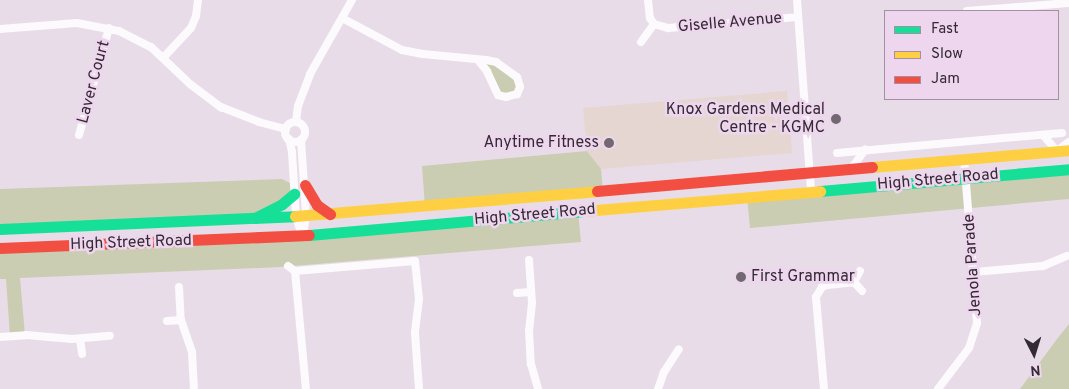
<!DOCTYPE html>
<style>
body{margin:0}
#map{position:relative;width:1069px;height:389px;overflow:hidden;background:#e8dce8;font-family:Overpass,sans-serif}
div>[style]{position:absolute}
.commercial>*{inset:0;background:#e5d6d2}
.green>*{inset:0;background:#cacdb2}
.street>*{height:8px;margin:-4px;padding:0 4px;transform-origin:4px;border-radius:4px;background:#fcfafc}
.street>.ring{margin:-4px;padding:0;box-sizing:content-box;background:none;border:8px solid #fcfafc;border-radius:50%}
.fast>*{height:11px;margin:-5.5px;padding:0 5.5px;transform-origin:5.5px;border-radius:5.5px;background:#16e098}
.slow>*{height:11px;margin:-5.5px;padding:0 5.5px;transform-origin:5.5px;border-radius:5.5px;background:#ffcf43}
.jam>*{height:11px;margin:-5.5px;padding:0 5.5px;transform-origin:5.5px;border-radius:5.5px;background:#f24e42}
.dots>*{width:14px;height:14px;translate:-50% -50%;box-sizing:border-box;border:2px solid #eed6ee;border-radius:50%}
span{translate:-50% -50%;white-space:nowrap;text-align:center;line-height:1.15;-webkit-text-stroke:5px #eed6ee;paint-order:stroke}
.street-label{font-size:16px;color:#332a33}
.poi-label{font-size:16px;color:#332a33}
.right{translate:-100% -50%;text-align:right}
.left{translate:0 -50%;text-align:left}
.legend{position:absolute;left:884px;top:10px;width:175px;height:90px;box-sizing:border-box;background:#eed6ee;border:1px solid #a391a3;margin:0;padding:6px 9px;list-style:none;font-size:15px;color:#332a33}
.legend li{display:flex;align-items:center;gap:10px;height:25px}
.legend b{width:25px;border:1px solid #a391a3}
.north{position:absolute;left:1009px;top:329px;width:50px;height:50px;-webkit-text-stroke:4px #eed6ee;paint-order:stroke;rotate:175deg;font-size:14px;font-weight:700;line-height:20px;text-align:center;color:#332a33}
.north::after{content:'';display:block;margin:auto;width:18px;height:22px;background:#332a33;clip-path:polygon(50% 0,100% 100%,50% 72%,0 100%)}
</style>
<div id="map">
<div class="commercial">
<i style="clip-path:polygon(787px 91px,792px 153px,601px 169px,587px 151px,583px 108px)"></i>
</div>
<div class="green">
<i style="clip-path:polygon(486px 60px,514px 73px,519px 90px,501px 96px,484px 67px)"></i>
<i style="clip-path:polygon(587px 151px,601px 169px,603px 191px,425px 207px,422px 166px)"></i>
<i style="clip-path:polygon(1069px 169px,1069px 199px,750px 228px,747px 197px)"></i>
<i style="clip-path:polygon(282px 179px,294px 185px,294px 194px,266px 213px,0 229px,0 189px)"></i>
<i style="clip-path:polygon(578px 211px,581px 242px,281px 267px,20px 278px,25px 335px,10px 336px,6px 279px,0 279px,0 248px,176px 242px)"></i>
<i style="clip-path:polygon(1069px 324px,1069px 389px,1020px 389px,1057px 339px)"></i>
</div>
<div class="street">
<i style="left:648px;top:0;width:18px;rotate:84deg"></i>
<i style="left:650px;top:18px;width:7px;rotate:56deg"></i>
<i style="left:797px;top:0;width:192px;rotate:85.8deg"></i>
<i style="left:967px;top:11px;width:102px;rotate:-4.5deg"></i>
<i style="left:342px;top:18px;width:68px;rotate:28.1deg"></i>
<i style="left:402px;top:50px;width:21px;rotate:11deg"></i>
<i style="left:423px;top:54px;width:63px;rotate:5.4deg"></i>
<i style="left:486px;top:60px;width:10px;rotate:11deg"></i>
<i style="left:496px;top:62px;width:26px;rotate:36deg"></i>
<i style="left:517px;top:77px;width:10px;rotate:73deg"></i>
<i style="left:520px;top:87px;width:8px;rotate:113deg"></i>
<i style="left:517px;top:94px;width:11px;rotate:165deg"></i>
<i style="left:506px;top:97px;width:8px;rotate:-166deg"></i>
<i style="left:498px;top:95px;width:26px;rotate:-115deg"></i>
<i style="left:487px;top:71px;width:14px;rotate:-129deg"></i>
<i style="left:0;top:29px;width:77px;rotate:-4.5deg"></i>
<i style="left:77px;top:23px;width:43px;rotate:10.8deg"></i>
<i style="left:119px;top:31px;width:36px;rotate:27deg"></i>
<i style="left:151px;top:47px;width:54px;rotate:43.5deg"></i>
<i style="left:190px;top:84px;width:39px;rotate:37deg"></i>
<i style="left:221px;top:107px;width:41px;rotate:21.5deg"></i>
<i style="left:259px;top:122px;width:28px;rotate:15deg"></i>
<i style="left:641px;top:42px;width:22px;rotate:-54deg"></i>
<i style="left:654px;top:24px;width:15px;rotate:16deg"></i>
<i style="left:668px;top:28px;width:130px;rotate:-4.8deg"></i>
<i style="left:163px;top:58px;width:41px;rotate:-47deg"></i>
<i style="left:191px;top:28px;width:13px;rotate:-67deg"></i>
<i style="left:196px;top:16px;width:16px;rotate:-83deg"></i>
<i style="left:296px;top:122px;width:16px;rotate:-83deg"></i>
<i style="left:298px;top:106px;width:34px;rotate:-69deg"></i>
<i style="left:310px;top:74px;width:85px;rotate:-60.4deg"></i>
<i class="ring" style="left:285px;top:122px;width:12px;height:12px"></i>
<i style="left:79px;top:135px;width:111px;rotate:-74.3deg"></i>
<i style="left:1043px;top:135px;width:21px;rotate:49deg"></i>
<i style="left:1057px;top:151px;width:15px;rotate:-37deg"></i>
<i style="left:289px;top:139px;width:13px;rotate:77deg"></i>
<i style="left:292px;top:152px;width:65px;rotate:86.5deg"></i>
<i style="left:296px;top:217px;width:20px;rotate:72deg"></i>
<i style="left:301px;top:140px;width:76px;rotate:86.2deg"></i>
<i style="left:306px;top:216px;width:18px;rotate:99deg"></i>
<i style="left:837px;top:153px;width:226px;rotate:-5.1deg"></i>
<i style="left:851px;top:169px;width:24px;rotate:-54deg"></i>
<i style="left:529px;top:260px;width:43px;rotate:86deg"></i>
<i style="left:532px;top:303px;width:27px;rotate:96deg"></i>
<i style="left:529px;top:330px;width:34px;rotate:87deg"></i>
<i style="left:531px;top:364px;width:26px;rotate:74deg"></i>
<i style="left:288px;top:266px;width:9px;rotate:36deg"></i>
<i style="left:295px;top:271px;width:119px;rotate:84.7deg"></i>
<i style="left:295px;top:271px;width:120px;rotate:-4.8deg"></i>
<i style="left:415px;top:261px;width:38px;rotate:84deg"></i>
<i style="left:419px;top:299px;width:34px;rotate:97deg"></i>
<i style="left:415px;top:333px;width:56px;rotate:85.9deg"></i>
<i style="left:860px;top:271px;width:13px;rotate:119deg"></i>
<i style="left:854px;top:282px;width:12px;rotate:48deg"></i>
<i style="left:974px;top:272px;width:69px;rotate:-5deg"></i>
<i style="left:1043px;top:266px;width:26px;rotate:-23deg"></i>
<i style="left:179px;top:287px;width:33px;rotate:87deg"></i>
<i style="left:181px;top:320px;width:34px;rotate:71deg"></i>
<i style="left:192px;top:352px;width:37px;rotate:87deg"></i>
<i style="left:517px;top:293px;width:14px;rotate:-4deg"></i>
<i style="left:167px;top:321px;width:14px;rotate:-4deg"></i>
<i style="left:0;top:337px;width:26px;rotate:-4deg"></i>
<i style="left:26px;top:335px;width:46px;rotate:5deg"></i>
<i style="left:72px;top:339px;width:38px;rotate:-5deg"></i>
<i style="left:80px;top:339px;width:15px;rotate:82deg"></i>
<i style="left:658px;top:389px;width:18px;rotate:-71deg"></i>
<i style="left:664px;top:372px;width:27px;rotate:-57deg"></i>
<i style="left:824px;top:389px;width:92px;rotate:-95deg"></i>
<i style="left:816px;top:297px;width:12px;rotate:-59deg"></i>
<i style="left:822px;top:287px;width:5px;rotate:-22deg"></i>
<i style="left:827px;top:285px;width:27px;rotate:-6deg"></i>
<i style="left:938px;top:389px;width:51px;rotate:-52.9deg"></i>
<i style="left:969px;top:348px;width:26px;rotate:-72deg"></i>
<i style="left:977px;top:323px;width:165px;rotate:-94.5deg"></i>
</div>
<div class="fast">
<i style="left:820px;top:191px;width:250px;rotate:-5deg"></i>
<i style="left:255px;top:218px;width:30px;rotate:-27deg"></i>
<i style="left:282px;top:204px;width:16px;rotate:-40deg"></i>
<i style="left:0;top:229px;width:295px;rotate:-2.5deg"></i>
<i style="left:309px;top:235px;width:276px;rotate:-5deg"></i>
</div>
<div class="slow">
<i style="left:872px;top:167px;width:198px;rotate:-4.9deg"></i>
<i style="left:584px;top:211px;width:237px;rotate:-4.8deg"></i>
<i style="left:295px;top:216px;width:303px;rotate:-4.7deg"></i>
</div>
<div class="jam">
<i style="left:305px;top:185px;width:23px;rotate:59deg"></i>
<i style="left:317px;top:205px;width:16px;rotate:35deg"></i>
<i style="left:597px;top:191px;width:276px;rotate:-5deg"></i>
<i style="left:0;top:248px;width:309px;rotate:-2.4deg"></i>
</div>
<div class="dots">
<i style="left:836px;top:119px;background:#726872"></i>
<i style="left:609px;top:143px;background:#726872"></i>
<i style="left:741px;top:277px;background:#726872"></i>
</div>
<div class="street-label">
<span style="left:730px;top:23px;rotate:-5deg">Giselle Avenue</span>
<span style="left:94px;top:82px;rotate:-75deg">Laver Court</span>
<span style="left:938px;top:180px;rotate:-5deg">High Street Road</span>
<span style="left:535px;top:215px;rotate:-5deg">High Street Road</span>
<span style="left:131px;top:243px;rotate:-2deg">High Street Road</span>
<span style="left:973px;top:265px;rotate:-94deg">Jenola Parade</span>
</div>
<div class="poi-label">
<span class="right" style="left:825px;top:119px">Knox Gardens Medical<br>Centre - KGMC</span>
<span class="right" style="left:599px;top:143px">Anytime Fitness</span>
<span class="left" style="left:751px;top:277px">First Grammar</span>
</div>
<ul class="legend">
<li><b style="height:6px;background:#16e098"></b>Fast</li>
<li><b style="height:6px;background:#ffcf43"></b>Slow</li>
<li><b style="height:6px;background:#f24e42"></b>Jam</li>
</ul>
<div class="north">N</div>
</div>
